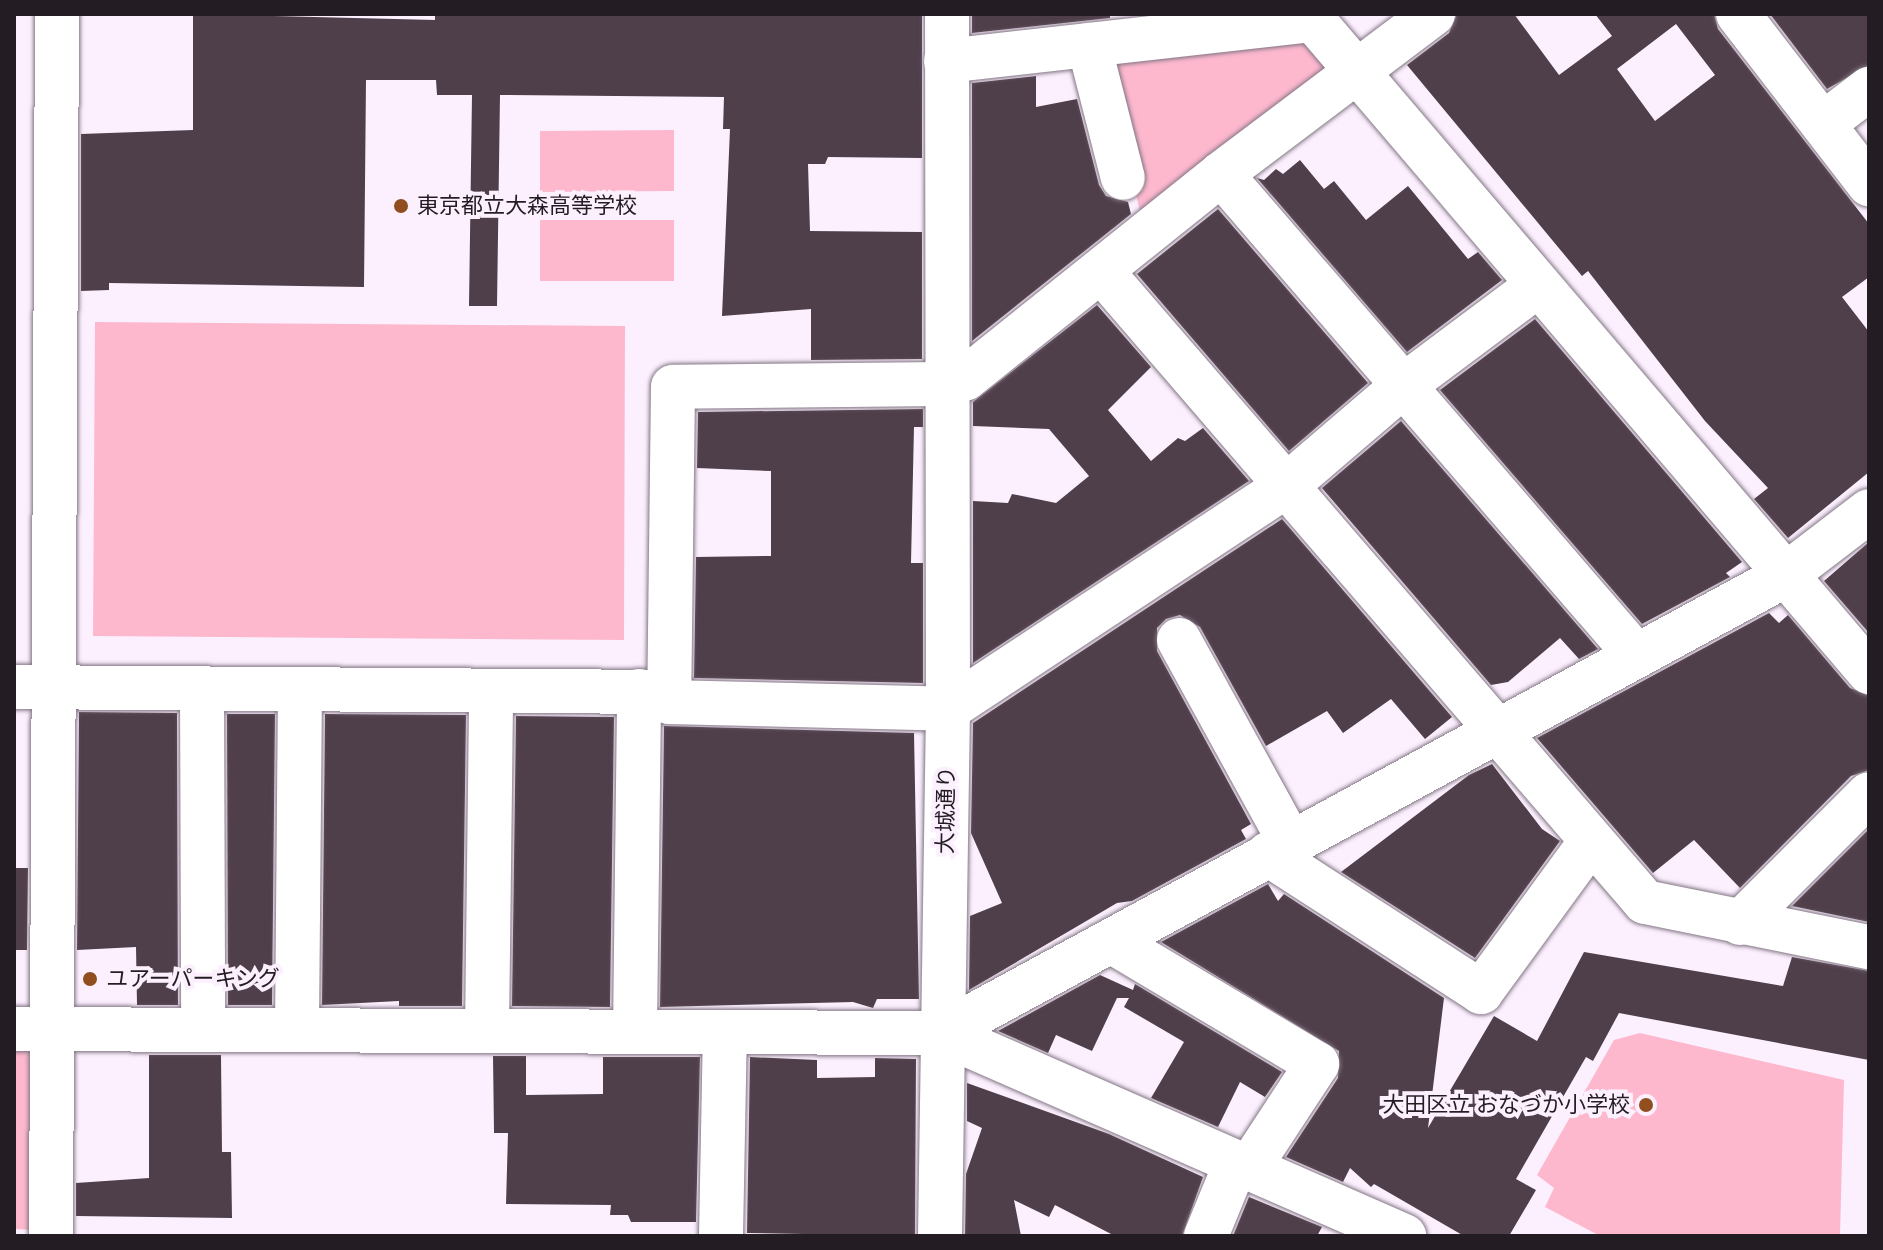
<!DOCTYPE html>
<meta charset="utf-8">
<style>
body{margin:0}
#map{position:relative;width:1883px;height:1250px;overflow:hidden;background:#fcf0fe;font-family:Mulish,"Noto Sans JP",sans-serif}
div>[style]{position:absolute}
.green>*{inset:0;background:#fdb8ce}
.building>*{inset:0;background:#4f3f4a}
.roads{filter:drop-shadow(0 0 2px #827584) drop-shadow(0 0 2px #827584)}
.minor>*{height:44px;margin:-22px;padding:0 22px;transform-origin:22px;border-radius:22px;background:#fff}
.dots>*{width:22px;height:22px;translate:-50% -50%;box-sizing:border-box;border:4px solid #fcf0fe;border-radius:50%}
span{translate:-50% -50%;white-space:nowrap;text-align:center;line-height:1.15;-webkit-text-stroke:8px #fcf0fe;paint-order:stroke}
.poi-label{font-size:22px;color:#231d23}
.left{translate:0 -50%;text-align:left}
.right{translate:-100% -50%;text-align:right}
.street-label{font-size:22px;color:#231d23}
.frame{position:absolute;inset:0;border:16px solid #231d23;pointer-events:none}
</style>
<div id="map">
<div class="green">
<i style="clip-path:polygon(1297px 33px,1331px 74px,1143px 222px,1101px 59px)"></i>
<i style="clip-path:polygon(674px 130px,674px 191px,540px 192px,540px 131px)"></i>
<i style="clip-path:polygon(540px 220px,674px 220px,674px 281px,540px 281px)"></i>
<i style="clip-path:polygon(95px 322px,625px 326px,624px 640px,93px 636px)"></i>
<i style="clip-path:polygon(1640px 1033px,1844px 1080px,1840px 1236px,1600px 1236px,1545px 1207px,1554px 1188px,1537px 1175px,1614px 1040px)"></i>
<i style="clip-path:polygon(14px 1036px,36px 1036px,35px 1230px,14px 1229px)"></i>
</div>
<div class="building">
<i style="clip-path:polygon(193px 14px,435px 20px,435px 14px,922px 14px,922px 158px,828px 157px,825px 164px,808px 164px,810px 231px,922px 232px,922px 359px,811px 360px,811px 309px,722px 316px,730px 129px,723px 129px,724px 97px,500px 95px,497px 306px,469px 306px,472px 95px,437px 95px,436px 80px,366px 80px,364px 287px,109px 283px,109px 290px,81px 291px,81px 134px,193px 130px)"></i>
<i style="clip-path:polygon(972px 14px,1110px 14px,1110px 18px,972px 33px)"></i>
<i style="clip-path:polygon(evenodd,1457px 14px,1514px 14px,1559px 75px,1612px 36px,1595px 14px,1714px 14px,1718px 29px,1869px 224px,1869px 277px,1842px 297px,1869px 332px,1869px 472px,1788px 538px,1754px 499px,1768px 488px,1705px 421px,1588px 271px,1582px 276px,1407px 65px,1449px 33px,1457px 14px,1676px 24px,1715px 75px,1655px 121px,1617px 69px,1676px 24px)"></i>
<i style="clip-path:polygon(1770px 14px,1869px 14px,1869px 65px,1827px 89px)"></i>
<i style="clip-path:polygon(1036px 76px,1036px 107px,1077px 99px,1099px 185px,1106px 196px,1128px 202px,1131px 214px,972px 341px,972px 83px)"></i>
<i style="clip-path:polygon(1300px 160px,1324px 189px,1334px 181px,1366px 220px,1408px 186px,1468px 259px,1478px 252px,1502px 280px,1407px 352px,1257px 178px,1264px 180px,1276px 169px,1283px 174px)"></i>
<i style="clip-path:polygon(1218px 209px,1368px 383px,1289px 451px,1137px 274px)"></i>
<i style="clip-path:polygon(1097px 305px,1151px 367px,1108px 410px,1151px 461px,1178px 438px,1185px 441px,1203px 428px,1249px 481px,973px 663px,973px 501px,1008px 503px,1012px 494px,1056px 503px,1089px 476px,1049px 429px,973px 426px,973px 402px)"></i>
<i style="clip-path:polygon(1535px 319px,1742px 562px,1726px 573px,1730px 577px,1642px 624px,1440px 390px)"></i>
<i style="clip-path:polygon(923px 409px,923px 427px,914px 427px,911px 563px,923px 563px,923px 683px,694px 678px,696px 557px,771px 556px,771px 471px,697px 468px,698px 412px)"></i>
<i style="clip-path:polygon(1401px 421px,1598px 649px,1579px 659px,1560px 638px,1508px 682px,1491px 685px,1322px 488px)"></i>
<i style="clip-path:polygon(1282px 519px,1452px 717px,1425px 739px,1391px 699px,1343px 733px,1327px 711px,1266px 746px,1200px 627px,1180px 615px,1166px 619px,1157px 628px,1157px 651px,1251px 824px,1241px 830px,1246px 839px,1132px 901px,1117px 903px,969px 990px,970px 916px,1002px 903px,971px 833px,973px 723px)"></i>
<i style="clip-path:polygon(1869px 542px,1869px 633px,1824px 581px)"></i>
<i style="clip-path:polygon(1769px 613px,1779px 623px,1788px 615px,1850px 688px,1869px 696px,1869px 770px,1851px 776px,1740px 888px,1694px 840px,1653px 873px,1537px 738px)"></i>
<i style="clip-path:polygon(79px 712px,177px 713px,178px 1005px,137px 1005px,136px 947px,77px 950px)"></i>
<i style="clip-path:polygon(227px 714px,275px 714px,272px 1005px,228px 1005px)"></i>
<i style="clip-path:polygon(325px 714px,466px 715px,462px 1006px,399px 1006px,399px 1001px,322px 1005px)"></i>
<i style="clip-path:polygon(516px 716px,614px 717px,610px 1007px,512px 1006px)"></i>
<i style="clip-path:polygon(664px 726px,914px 733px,919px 999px,877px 999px,873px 1008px,853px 1002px,660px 1007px)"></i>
<i style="clip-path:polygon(1492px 764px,1542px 829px,1560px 841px,1475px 958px,1341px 872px,1469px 775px)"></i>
<i style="clip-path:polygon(1869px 829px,1869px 922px,1792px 906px)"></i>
<i style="clip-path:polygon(14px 868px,28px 868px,27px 950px,14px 950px)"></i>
<i style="clip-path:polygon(1268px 884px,1278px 901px,1284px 894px,1444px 998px,1428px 1128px,1494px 1016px,1537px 1041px,1584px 952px,1783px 986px,1792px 957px,1869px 971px,1869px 1060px,1619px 1013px,1593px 1061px,1586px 1057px,1516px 1179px,1536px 1190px,1509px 1236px,1464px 1236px,1374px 1184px,1371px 1187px,1350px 1168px,1343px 1182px,1286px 1157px,1338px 1078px,1339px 1051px,1161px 942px)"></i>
<i style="clip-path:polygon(1100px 975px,1133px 990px,1135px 984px,1282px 1072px,1265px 1097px,1240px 1082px,1218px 1127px,1151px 1098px,1184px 1042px,1124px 1007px,1129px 998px,1117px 998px,1092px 1051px,1056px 1035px,1048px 1053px,998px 1031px)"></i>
<i style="clip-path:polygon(149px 1055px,221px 1055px,222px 1152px,231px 1152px,232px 1218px,76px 1216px,76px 1183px,149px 1178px)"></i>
<i style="clip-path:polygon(493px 1056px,526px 1056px,526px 1095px,603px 1094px,603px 1057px,700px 1057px,696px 1222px,631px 1222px,628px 1215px,610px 1215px,611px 1205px,506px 1204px,508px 1133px,494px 1133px)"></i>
<i style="clip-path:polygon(750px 1057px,817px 1060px,817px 1078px,875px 1077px,875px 1058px,916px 1059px,915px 1236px,747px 1233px)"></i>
<i style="clip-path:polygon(967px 1083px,1109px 1134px,1203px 1177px,1182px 1236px,1115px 1236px,1055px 1205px,1049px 1217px,1014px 1200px,1021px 1236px,965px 1236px,966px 1174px,982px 1128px,967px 1121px)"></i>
<i style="clip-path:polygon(1249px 1197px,1322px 1227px,1317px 1236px,1233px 1236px)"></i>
</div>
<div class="roads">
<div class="minor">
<i style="left:1308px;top:14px;width:865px;rotate:49.55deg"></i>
<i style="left:1433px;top:14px;width:266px;rotate:143deg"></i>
<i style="left:1221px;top:174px;width:327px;rotate:141.3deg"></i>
<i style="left:966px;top:378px;width:22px;rotate:164deg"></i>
<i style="left:945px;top:384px;width:272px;rotate:179.4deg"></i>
<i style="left:673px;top:387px;width:315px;rotate:90.7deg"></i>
<i style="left:669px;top:702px;width:279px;rotate:1.4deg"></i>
<i style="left:948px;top:709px;width:404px;rotate:-33.4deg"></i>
<i style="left:1285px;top:487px;width:155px;rotate:-40.6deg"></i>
<i style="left:1403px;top:386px;width:169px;rotate:-36.8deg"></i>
<i style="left:1738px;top:14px;width:215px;rotate:52.4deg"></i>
<i style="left:1089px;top:45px;width:137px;rotate:75.7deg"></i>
<i style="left:946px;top:61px;width:370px;rotate:-6.4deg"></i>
<i style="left:1823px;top:124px;width:58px;rotate:-37.3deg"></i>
<i style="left:1221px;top:174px;width:635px;rotate:49.21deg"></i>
<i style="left:1103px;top:273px;width:830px;rotate:49.25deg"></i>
<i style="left:1645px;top:902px;width:228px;rotate:11.4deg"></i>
<i style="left:1179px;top:640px;width:230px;rotate:61.2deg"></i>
<i style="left:14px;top:687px;width:654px;rotate:0.44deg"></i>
<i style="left:202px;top:688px;width:342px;rotate:89.8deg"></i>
<i style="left:1268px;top:854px;width:254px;rotate:32.9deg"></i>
<i style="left:1481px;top:992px;width:187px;rotate:-53.9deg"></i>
<i style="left:1740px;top:923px;width:182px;rotate:-45deg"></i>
<i style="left:1111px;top:941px;width:240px;rotate:30.8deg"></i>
<i style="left:1317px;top:1064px;width:124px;rotate:123.2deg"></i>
<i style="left:14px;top:1029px;width:927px;rotate:0.25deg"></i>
<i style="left:941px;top:1033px;width:959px;rotate:-28.46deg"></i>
<i style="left:1784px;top:576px;width:107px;rotate:-37.4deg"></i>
<i style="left:297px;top:1030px;width:340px;rotate:-89.5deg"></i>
<i style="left:487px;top:1031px;width:338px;rotate:-89.3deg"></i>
<i style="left:635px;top:1031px;width:340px;rotate:-89.3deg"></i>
<i style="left:941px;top:1033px;width:506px;rotate:23.67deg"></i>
<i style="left:51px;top:1236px;width:1222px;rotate:-89.72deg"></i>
<i style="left:721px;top:1236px;width:204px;rotate:-88.9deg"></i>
<i style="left:940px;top:1236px;width:527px;rotate:-89.13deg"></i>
<i style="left:948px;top:709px;width:695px;rotate:-90.08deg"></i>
<i style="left:1206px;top:1236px;width:79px;rotate:-67.7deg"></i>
</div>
</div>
<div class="dots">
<i style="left:401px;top:206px;background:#914e1f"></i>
<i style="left:90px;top:979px;background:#914e1f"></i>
<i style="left:1646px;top:1105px;background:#914e1f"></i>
</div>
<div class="poi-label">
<span class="left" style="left:417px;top:206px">東京都立大森高等学校</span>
<span class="left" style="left:106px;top:979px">ユアーパーキング</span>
<span class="right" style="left:1630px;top:1105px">大田区立 おなづか小学校</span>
</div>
<div class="street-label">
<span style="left:946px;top:810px;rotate:-89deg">大城通り</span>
</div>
<div class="frame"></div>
</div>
